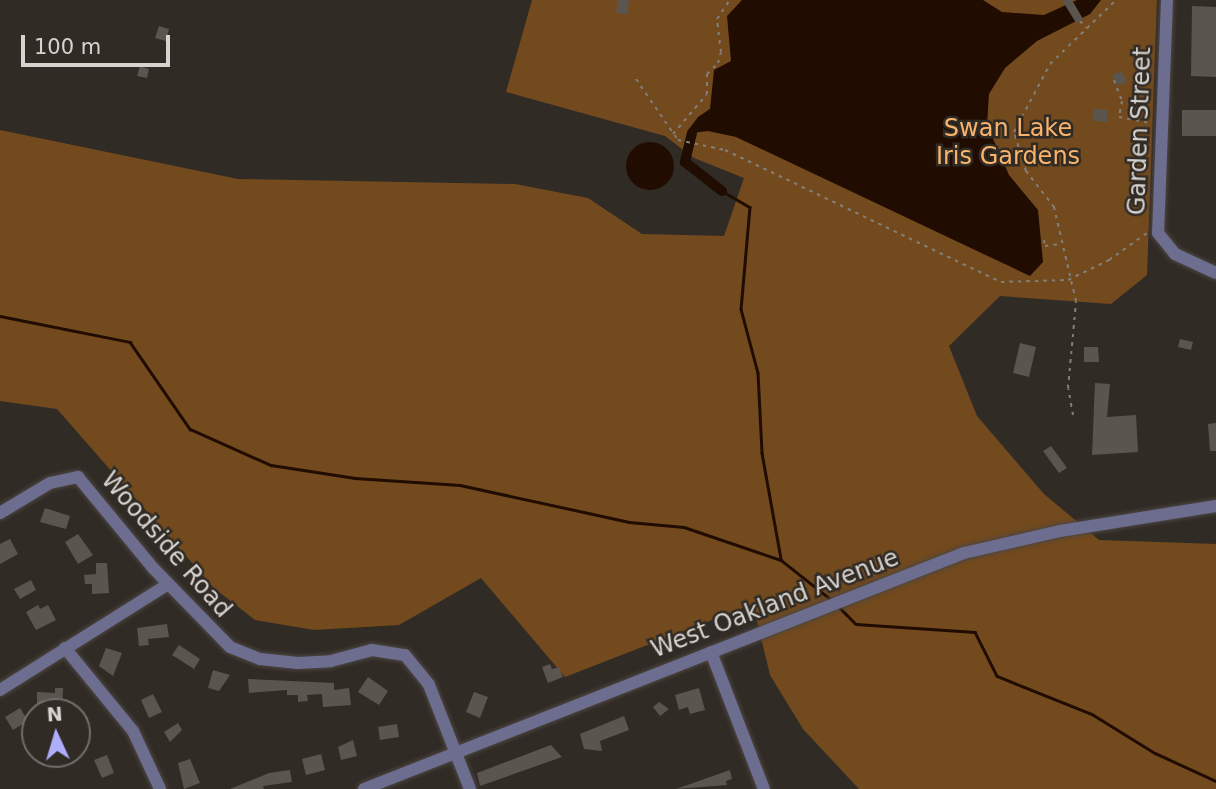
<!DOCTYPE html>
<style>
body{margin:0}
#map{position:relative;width:1216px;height:789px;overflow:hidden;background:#312b26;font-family:"DejaVu Sans",sans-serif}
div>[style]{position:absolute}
.green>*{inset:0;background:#734a1d}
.water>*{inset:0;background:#200c00}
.round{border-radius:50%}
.stream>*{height:2.5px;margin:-1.25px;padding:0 1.25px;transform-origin:1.25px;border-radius:1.25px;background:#200c00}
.canal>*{height:10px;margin:-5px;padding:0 5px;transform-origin:5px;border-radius:5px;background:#200c00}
.building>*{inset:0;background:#5b554f}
.path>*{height:2px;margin-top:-1px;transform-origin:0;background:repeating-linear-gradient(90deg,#837e79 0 3.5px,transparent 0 8.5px)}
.roads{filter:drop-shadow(0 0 2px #4c4641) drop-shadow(0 0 2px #4c4641)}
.minor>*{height:12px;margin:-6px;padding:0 6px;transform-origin:6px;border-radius:6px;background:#6d6d90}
span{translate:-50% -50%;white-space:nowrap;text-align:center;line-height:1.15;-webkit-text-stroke:5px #312b26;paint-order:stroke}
.park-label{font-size:24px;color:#f9b36a}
.street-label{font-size:24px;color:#d7d3cf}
.north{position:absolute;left:21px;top:698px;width:70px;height:70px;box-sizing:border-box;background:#312b26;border:2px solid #736e6a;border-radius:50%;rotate:356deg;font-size:19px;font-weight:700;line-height:28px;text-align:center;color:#d7d3cf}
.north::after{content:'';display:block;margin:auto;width:24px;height:32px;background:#afaefa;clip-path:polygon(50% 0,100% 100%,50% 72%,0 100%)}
.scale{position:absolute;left:21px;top:35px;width:149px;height:32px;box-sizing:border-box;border:4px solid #d7d3cf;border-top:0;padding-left:9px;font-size:21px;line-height:24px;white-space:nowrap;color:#d7d3cf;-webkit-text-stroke:5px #312b26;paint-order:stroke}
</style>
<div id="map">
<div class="green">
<i style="clip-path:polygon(532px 0,1157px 0,1147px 275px,1111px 304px,1000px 296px,949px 346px,977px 416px,1044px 494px,1099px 540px,1216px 544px,1216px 789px,859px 789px,803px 729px,770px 675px,753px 604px,565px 677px,481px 578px,399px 625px,314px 630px,255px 620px,214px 588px,57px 409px,0 401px,0 130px,238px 179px,515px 184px,588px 198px,642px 234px,724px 236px,744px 178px,694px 158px,665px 136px,506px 92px)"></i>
</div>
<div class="water">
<i style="clip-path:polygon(742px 0,983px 0,1002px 12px,1044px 15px,1077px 0,1101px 0,1090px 14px,1037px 41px,1005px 68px,989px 94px,987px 125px,1009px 175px,1038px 210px,1043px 262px,1030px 276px,736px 137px,708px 131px,692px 133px,689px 129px,698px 117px,710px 109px,714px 70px,731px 61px,727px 16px)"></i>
<i class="round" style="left:626px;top:142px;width:48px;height:48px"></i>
</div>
<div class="stream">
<i style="left:722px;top:191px;width:32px;rotate:30deg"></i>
<i style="left:750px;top:207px;width:102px;rotate:95deg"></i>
<i style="left:741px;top:309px;width:66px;rotate:75.1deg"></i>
<i style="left:758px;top:373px;width:80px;rotate:87.1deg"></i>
<i style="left:762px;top:453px;width:108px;rotate:79.8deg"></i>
<i style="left:0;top:316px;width:133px;rotate:11.3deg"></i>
<i style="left:130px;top:342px;width:106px;rotate:55.4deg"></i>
<i style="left:190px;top:429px;width:89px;rotate:24deg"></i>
<i style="left:271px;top:465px;width:85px;rotate:8.8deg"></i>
<i style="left:355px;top:478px;width:105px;rotate:3.8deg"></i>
<i style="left:460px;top:485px;width:173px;rotate:12.3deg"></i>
<i style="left:629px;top:522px;width:55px;rotate:5.2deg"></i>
<i style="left:684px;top:527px;width:102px;rotate:18.8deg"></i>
<i style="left:781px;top:560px;width:66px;rotate:38.3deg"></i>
<i style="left:838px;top:606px;width:25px;rotate:45deg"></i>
<i style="left:856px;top:624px;width:119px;rotate:3.8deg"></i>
<i style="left:975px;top:632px;width:49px;rotate:63.4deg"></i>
<i style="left:997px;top:676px;width:102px;rotate:21.8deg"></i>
<i style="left:1092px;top:714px;width:74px;rotate:31.8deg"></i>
<i style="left:1155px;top:753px;width:67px;rotate:24.7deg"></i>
</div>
<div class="canal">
<i style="left:692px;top:133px;width:30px;rotate:104deg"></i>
<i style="left:685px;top:162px;width:47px;rotate:38.1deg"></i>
</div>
<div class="building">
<i style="clip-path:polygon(618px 0,629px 0,627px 14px,616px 13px)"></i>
<i style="clip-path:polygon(1062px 0,1072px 0,1083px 19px,1076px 23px)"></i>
<i style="clip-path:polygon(1192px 6px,1216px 7px,1216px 77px,1191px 76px)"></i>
<i style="clip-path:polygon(159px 26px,169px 29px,166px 41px,155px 38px)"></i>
<i style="clip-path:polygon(140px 66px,149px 69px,147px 78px,137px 76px)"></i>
<i style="clip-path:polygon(1121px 71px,1127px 81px,1118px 86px,1112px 75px)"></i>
<i style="clip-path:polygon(1094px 109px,1108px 110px,1107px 122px,1093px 121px)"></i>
<i style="clip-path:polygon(1182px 110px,1216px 110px,1216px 136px,1182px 136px)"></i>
<i style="clip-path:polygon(1180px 339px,1193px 342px,1191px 350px,1178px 347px)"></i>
<i style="clip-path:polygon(1020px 343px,1036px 347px,1029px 377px,1013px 373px)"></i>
<i style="clip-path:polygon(1084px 347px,1098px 347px,1099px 362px,1084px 362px)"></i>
<i style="clip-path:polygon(1095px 383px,1110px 384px,1107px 417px,1136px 415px,1138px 452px,1092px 455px)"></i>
<i style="clip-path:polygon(1216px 423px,1216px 451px,1210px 451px,1208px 424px)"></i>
<i style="clip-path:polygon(1051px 446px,1067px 468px,1059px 473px,1043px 451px)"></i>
<i style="clip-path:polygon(45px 508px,70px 516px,66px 529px,40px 522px)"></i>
<i style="clip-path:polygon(78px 534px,93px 555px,78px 564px,65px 542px)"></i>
<i style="clip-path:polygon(10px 539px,18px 554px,0 564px,0 544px)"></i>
<i style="clip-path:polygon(96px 563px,107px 563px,109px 593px,92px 594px,92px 584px,85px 584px,84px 575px,96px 574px)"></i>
<i style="clip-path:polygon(31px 580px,36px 590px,20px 599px,14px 589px)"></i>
<i style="clip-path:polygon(38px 605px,40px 609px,48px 605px,56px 620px,36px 630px,26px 612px)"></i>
<i style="clip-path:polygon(167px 624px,169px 637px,148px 639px,149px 645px,139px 646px,137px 628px)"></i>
<i style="clip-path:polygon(179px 645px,200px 659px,194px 669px,172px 655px)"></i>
<i style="clip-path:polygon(106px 648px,122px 653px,113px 676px,99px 666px)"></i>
<i style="clip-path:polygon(550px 664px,552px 669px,559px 667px,563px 677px,548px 683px,542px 667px)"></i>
<i style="clip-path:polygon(213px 670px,230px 675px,219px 691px,208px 688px)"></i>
<i style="clip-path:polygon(368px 677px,388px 691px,379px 705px,358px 692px)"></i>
<i style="clip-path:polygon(248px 679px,334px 683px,334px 690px,349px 688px,351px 705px,323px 707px,322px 694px,307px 695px,308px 701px,298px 702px,298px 695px,287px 695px,287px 690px,249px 693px)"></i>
<i style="clip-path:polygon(55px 688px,63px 688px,62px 712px,37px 707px,37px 692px,55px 693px)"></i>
<i style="clip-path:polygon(699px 688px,705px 710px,690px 714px,688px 707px,679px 710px,675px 695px)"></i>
<i style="clip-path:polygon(474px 692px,488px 697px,480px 718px,466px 712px)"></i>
<i style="clip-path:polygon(153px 694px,162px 712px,149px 718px,141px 700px)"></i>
<i style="clip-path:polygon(659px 702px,669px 709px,660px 716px,653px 707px)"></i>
<i style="clip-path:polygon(20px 708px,28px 721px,13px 730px,5px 717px)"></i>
<i style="clip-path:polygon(624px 716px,629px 730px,600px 741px,602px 751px,584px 749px,580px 734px)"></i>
<i style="clip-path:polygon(77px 718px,91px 735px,81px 744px,77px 739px)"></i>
<i style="clip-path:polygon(178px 723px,182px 730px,170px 742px,164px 732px)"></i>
<i style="clip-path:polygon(397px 724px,399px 737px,380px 740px,378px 727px)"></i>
<i style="clip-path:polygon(353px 740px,357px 756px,341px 760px,338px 747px)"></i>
<i style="clip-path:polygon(551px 745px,562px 757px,480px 786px,477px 773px)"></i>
<i style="clip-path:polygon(321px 754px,325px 770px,306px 775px,302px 759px)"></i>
<i style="clip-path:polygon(107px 755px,114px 773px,102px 778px,94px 760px)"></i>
<i style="clip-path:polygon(190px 759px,200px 783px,184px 789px,178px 763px)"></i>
<i style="clip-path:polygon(290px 770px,292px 782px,263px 786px,264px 789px,230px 789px,269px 773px)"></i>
<i style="clip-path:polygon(730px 770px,732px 779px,726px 781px,727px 785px,676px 789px)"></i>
</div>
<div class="path">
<i style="left:1080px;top:21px;width:9px;rotate:49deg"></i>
<i style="left:636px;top:79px;width:74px;rotate:55.5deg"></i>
<i style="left:678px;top:140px;width:48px;rotate:12deg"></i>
<i style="left:725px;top:150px;width:306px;rotate:25.6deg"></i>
<i style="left:1001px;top:282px;width:67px;rotate:-1.7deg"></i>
<i style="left:1068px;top:280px;width:46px;rotate:-26deg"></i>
<i style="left:1109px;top:260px;width:47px;rotate:-35.4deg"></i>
<i style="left:1114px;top:80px;width:22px;rotate:69deg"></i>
<i style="left:1122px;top:101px;width:16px;rotate:101deg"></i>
<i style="left:1119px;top:117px;width:32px;rotate:11deg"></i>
<i style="left:673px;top:134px;width:52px;rotate:-49.6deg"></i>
<i style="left:707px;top:94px;width:20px;rotate:-90deg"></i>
<i style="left:707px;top:74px;width:16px;rotate:-45deg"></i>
<i style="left:718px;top:63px;width:11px;rotate:-75deg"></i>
<i style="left:721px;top:52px;width:33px;rotate:-97deg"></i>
<i style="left:717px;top:19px;width:23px;rotate:-56deg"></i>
<i style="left:1044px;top:240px;width:6px;rotate:81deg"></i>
<i style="left:1045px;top:246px;width:16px;rotate:-7deg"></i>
<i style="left:1073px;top:415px;width:27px;rotate:-100deg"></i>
<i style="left:1068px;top:388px;width:87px;rotate:-84.7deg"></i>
<i style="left:1076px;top:301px;width:97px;rotate:-103.2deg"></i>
<i style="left:1054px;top:207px;width:46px;rotate:-127.9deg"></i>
<i style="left:1026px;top:171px;width:41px;rotate:-107.1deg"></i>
<i style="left:1014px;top:132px;width:77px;rotate:-62.1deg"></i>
<i style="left:1050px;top:64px;width:92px;rotate:-44.1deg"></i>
</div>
<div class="roads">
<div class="minor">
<i style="left:1167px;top:0;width:233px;rotate:92.2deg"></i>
<i style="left:1158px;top:233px;width:27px;rotate:51deg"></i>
<i style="left:1175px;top:254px;width:45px;rotate:24.9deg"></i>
<i style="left:0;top:513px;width:58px;rotate:-31deg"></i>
<i style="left:50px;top:483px;width:29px;rotate:-12deg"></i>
<i style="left:78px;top:477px;width:118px;rotate:50.5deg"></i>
<i style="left:153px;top:568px;width:110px;rotate:45.7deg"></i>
<i style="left:230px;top:647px;width:32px;rotate:22deg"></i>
<i style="left:260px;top:659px;width:38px;rotate:6deg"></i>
<i style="left:298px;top:663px;width:33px;rotate:-3deg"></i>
<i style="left:331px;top:661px;width:42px;rotate:-15deg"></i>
<i style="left:372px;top:650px;width:33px;rotate:9deg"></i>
<i style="left:405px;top:655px;width:38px;rotate:51deg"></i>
<i style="left:429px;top:685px;width:112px;rotate:68.5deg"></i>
<i style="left:65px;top:648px;width:107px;rotate:50.7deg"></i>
<i style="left:133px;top:731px;width:64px;rotate:65deg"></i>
<i style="left:711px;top:652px;width:147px;rotate:68.9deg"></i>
<i style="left:0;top:690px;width:199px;rotate:-32.2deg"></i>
<i style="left:364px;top:789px;width:645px;rotate:-21.47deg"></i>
<i style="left:964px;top:553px;width:98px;rotate:-12.9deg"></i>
<i style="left:1060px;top:531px;width:158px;rotate:-9.1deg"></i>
</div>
</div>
<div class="park-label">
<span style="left:1008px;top:143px">Swan Lake<br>Iris Gardens</span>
</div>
<div class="street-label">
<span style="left:1140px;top:131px;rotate:-88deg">Garden Street</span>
<span style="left:166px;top:545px;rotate:49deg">Woodside Road</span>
<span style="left:775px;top:604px;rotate:-21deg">West Oakland Avenue</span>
</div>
<div class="north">N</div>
<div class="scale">100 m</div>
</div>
